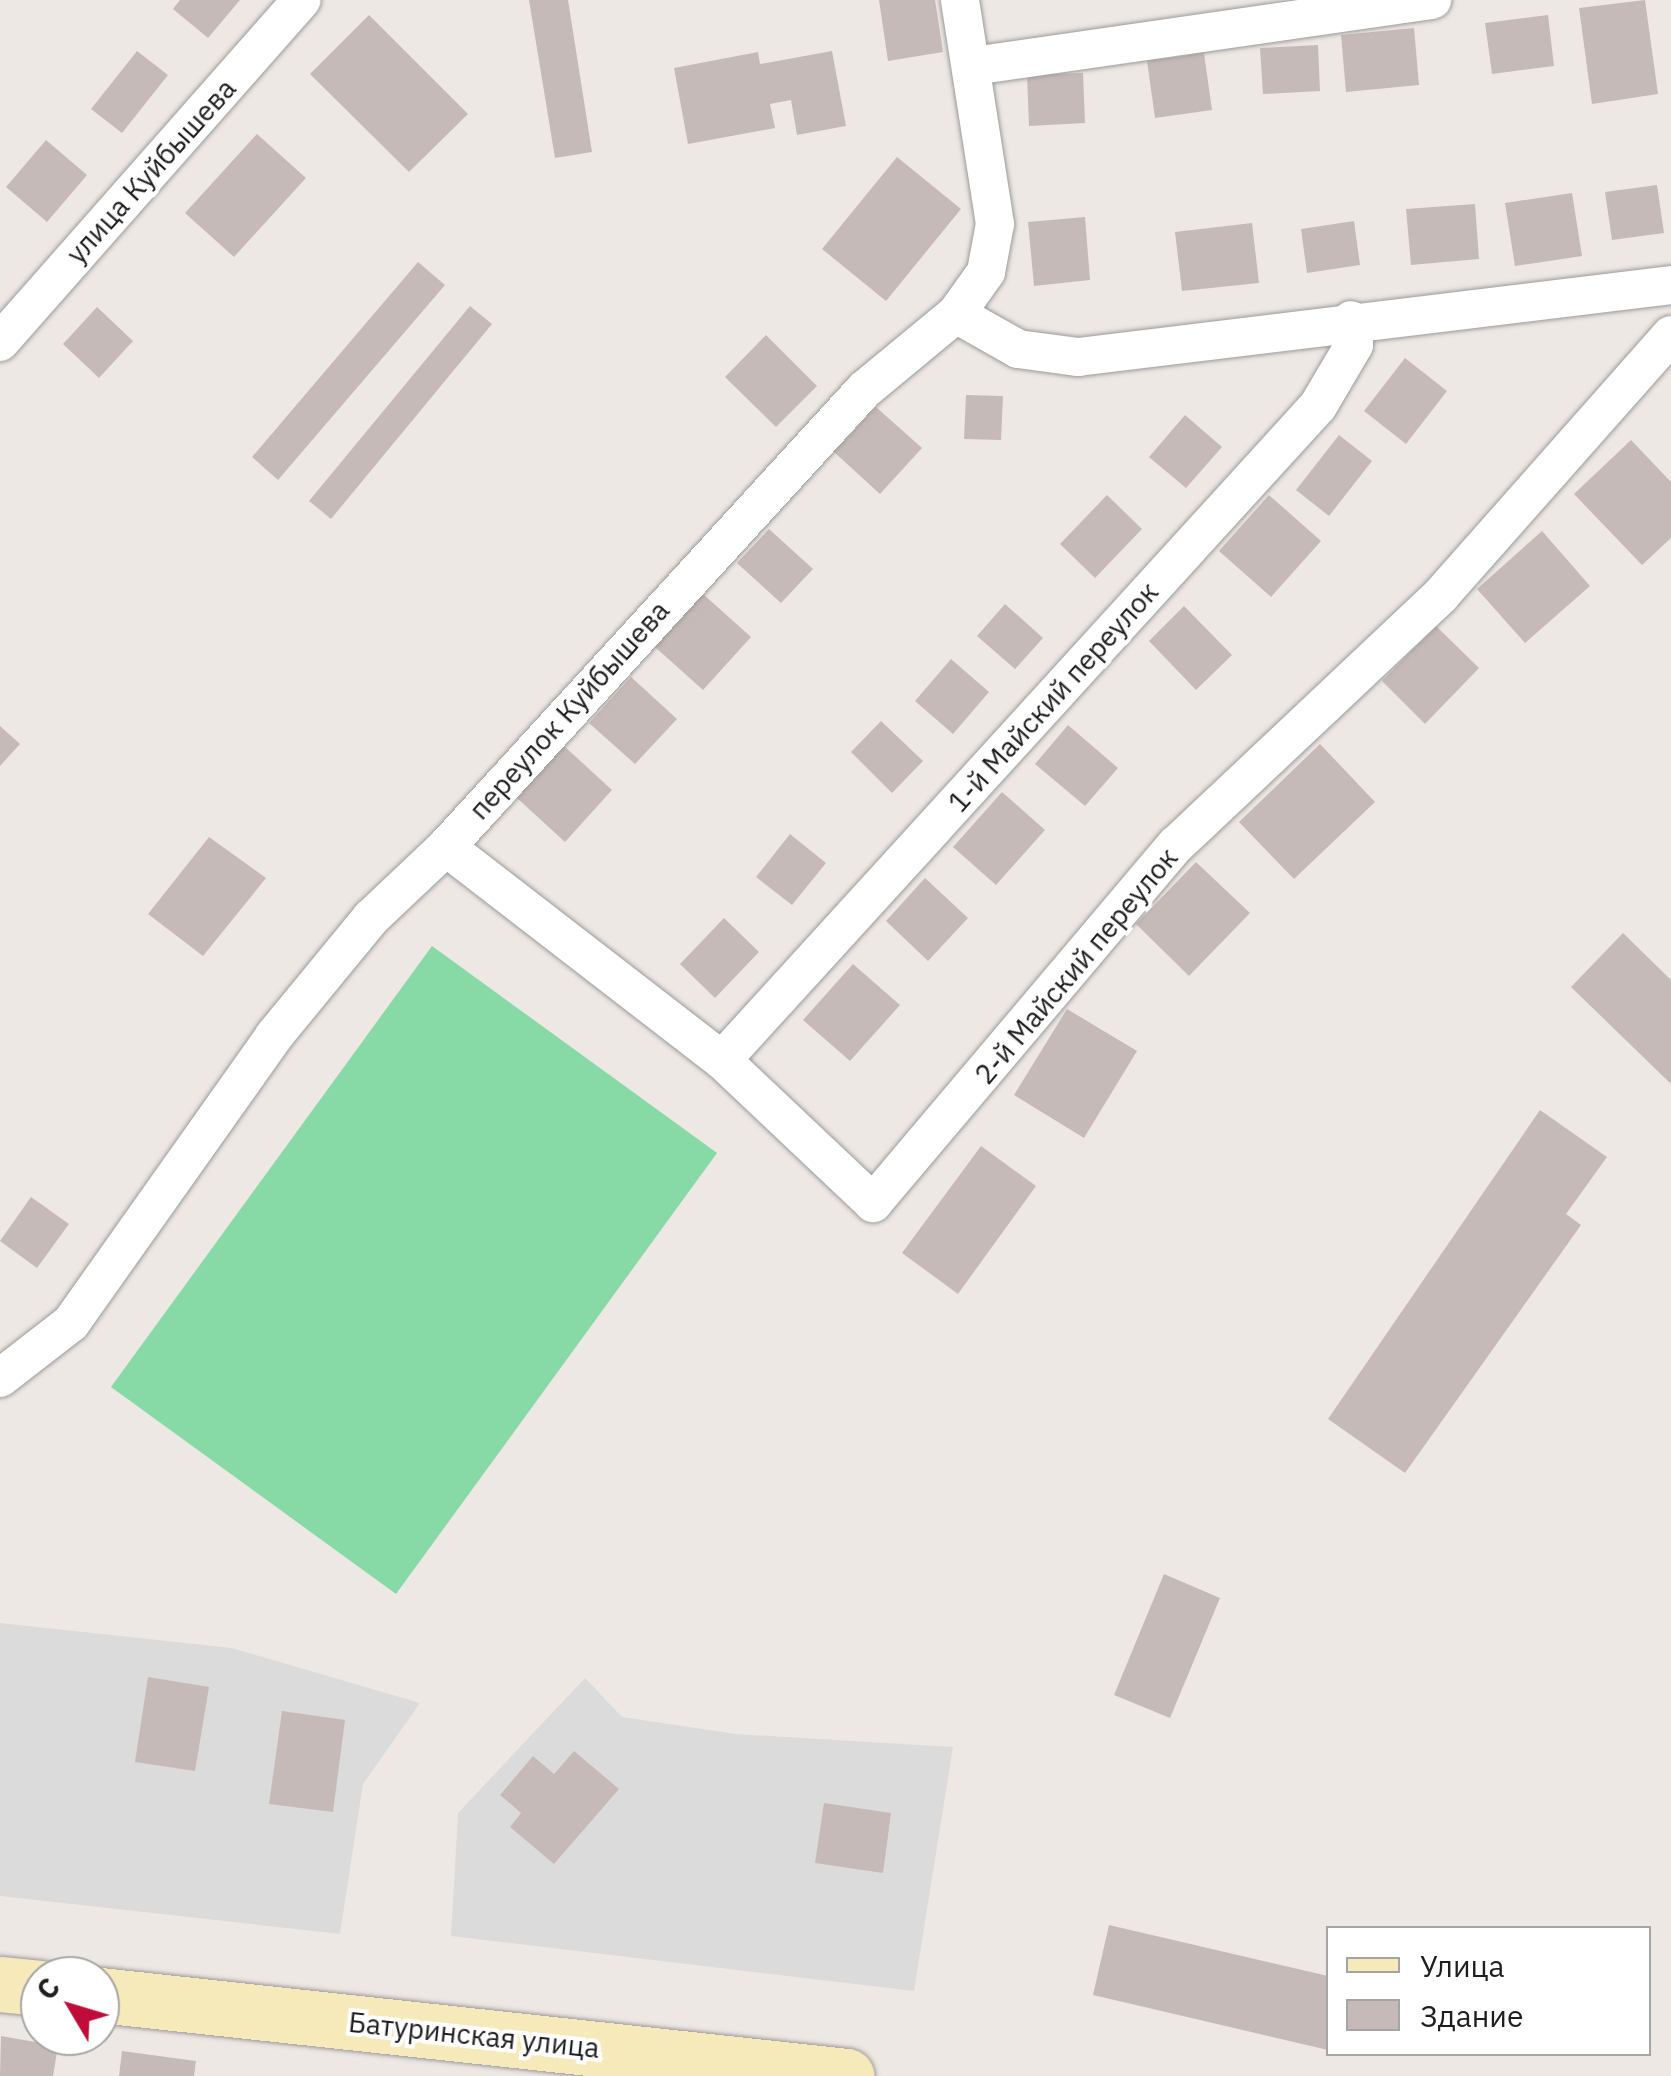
<!DOCTYPE html>
<meta charset="utf-8">
<style>
body{margin:0}
#map{position:relative;width:1671px;height:2076px;overflow:hidden;background:#eee8e4;font-family:"IBM Plex Sans",sans-serif}
div>[style]{position:absolute}
.residential>*{inset:0;background:#dcdbdb}
.pitch>*{inset:0;background:#87d9a5}
.building>*{inset:0;background:#c6bab8}
.roads{filter:drop-shadow(0 0 2px #9b9b9b) drop-shadow(0 0 2px #9b9b9b)}
.street>*{height:38px;margin:-19px;padding:0 19px;transform-origin:19px;border-radius:19px;background:#fff}
.secondary>*{height:55px;margin:-27.5px;padding:0 27.5px;transform-origin:27.5px;border-radius:27.5px;background:#f6eabb}
span{translate:-50% -50%;white-space:nowrap;text-align:center;line-height:1.15;-webkit-text-stroke:8px #fff;paint-order:stroke}
.street-label{font-size:28px;color:#1e1e1e}
.legend{position:absolute;left:1326px;top:1926px;width:325px;height:130px;box-sizing:border-box;background:#fff;border:2px solid #a5a5a5;margin:0;padding:12px 18px;list-style:none;font-size:30px;color:#1e1e1e}
.legend li{display:flex;align-items:center;gap:20px;height:50px}
.legend b{width:50px;border:2px solid #a5a5a5}
.north{position:absolute;left:20px;top:1956px;width:100px;height:100px;box-sizing:border-box;background:#fff;border:2px solid #a5a5a5;border-radius:50%;rotate:308deg;font-size:28px;font-weight:700;line-height:40px;text-align:center;color:#1e1e1e}
.north::after{content:'';display:block;margin:auto;width:35px;height:45px;background:#c00c38;clip-path:polygon(50% 0,100% 100%,50% 72%,0 100%)}
</style>
<div id="map">
<div class="residential">
<i style="clip-path:polygon(0 1623px,232px 1648px,420px 1703px,363px 1784px,340px 1934px,0 1896px)"></i>
<i style="clip-path:polygon(585px 1678px,622px 1717px,736px 1734px,953px 1747px,914px 1991px,451px 1936px,458px 1813px)"></i>
</div>
<div class="pitch">
<i style="clip-path:polygon(432px 946px,717px 1153px,396px 1594px,111px 1387px)"></i>
</div>
<div class="building">
<i style="clip-path:polygon(180px 0,240px 0,208px 38px,173px 9px)"></i>
<i style="clip-path:polygon(529px 0,568px 0,592px 152px,555px 158px)"></i>
<i style="clip-path:polygon(879px 0,935px 0,943px 52px,888px 61px)"></i>
<i style="clip-path:polygon(1645px 0,1658px 94px,1592px 104px,1579px 8px)"></i>
<i style="clip-path:polygon(369px 15px,468px 114px,409px 172px,310px 74px)"></i>
<i style="clip-path:polygon(1548px 15px,1554px 66px,1492px 74px,1485px 23px)"></i>
<i style="clip-path:polygon(1414px 28px,1419px 85px,1346px 92px,1341px 35px)"></i>
<i style="clip-path:polygon(1318px 45px,1320px 91px,1263px 94px,1260px 48px)"></i>
<i style="clip-path:polygon(137px 51px,168px 75px,122px 133px,91px 109px)"></i>
<i style="clip-path:polygon(832px 51px,846px 126px,797px 135px,791px 100px,770px 104px,775px 128px,688px 144px,674px 68px,758px 52px,760px 64px)"></i>
<i style="clip-path:polygon(1204px 53px,1212px 110px,1155px 118px,1147px 61px)"></i>
<i style="clip-path:polygon(1083px 73px,1085px 123px,1029px 126px,1027px 75px)"></i>
<i style="clip-path:polygon(257px 134px,306px 178px,234px 257px,185px 213px)"></i>
<i style="clip-path:polygon(46px 140px,87px 175px,47px 222px,6px 187px)"></i>
<i style="clip-path:polygon(897px 157px,961px 209px,886px 301px,822px 249px)"></i>
<i style="clip-path:polygon(1657px 185px,1664px 233px,1612px 240px,1605px 192px)"></i>
<i style="clip-path:polygon(1572px 193px,1582px 256px,1515px 266px,1505px 203px)"></i>
<i style="clip-path:polygon(1475px 204px,1479px 259px,1411px 265px,1406px 209px)"></i>
<i style="clip-path:polygon(1085px 217px,1090px 280px,1034px 286px,1028px 222px)"></i>
<i style="clip-path:polygon(1354px 221px,1360px 265px,1307px 273px,1301px 229px)"></i>
<i style="clip-path:polygon(1252px 223px,1259px 283px,1182px 291px,1175px 232px)"></i>
<i style="clip-path:polygon(418px 262px,445px 285px,278px 480px,252px 457px)"></i>
<i style="clip-path:polygon(470px 306px,492px 324px,331px 519px,309px 501px)"></i>
<i style="clip-path:polygon(97px 307px,133px 341px,99px 378px,63px 344px)"></i>
<i style="clip-path:polygon(766px 335px,817px 386px,776px 427px,725px 377px)"></i>
<i style="clip-path:polygon(1405px 358px,1447px 391px,1406px 444px,1364px 411px)"></i>
<i style="clip-path:polygon(966px 395px,1003px 396px,1001px 440px,964px 439px)"></i>
<i style="clip-path:polygon(876px 407px,922px 448px,880px 494px,834px 452px)"></i>
<i style="clip-path:polygon(1185px 415px,1222px 447px,1186px 488px,1149px 457px)"></i>
<i style="clip-path:polygon(1339px 435px,1372px 461px,1329px 516px,1296px 490px)"></i>
<i style="clip-path:polygon(1631px 440px,1671px 482px,1671px 538px,1642px 565px,1574px 494px)"></i>
<i style="clip-path:polygon(1107px 495px,1142px 529px,1095px 578px,1060px 544px)"></i>
<i style="clip-path:polygon(1269px 495px,1321px 541px,1271px 597px,1219px 551px)"></i>
<i style="clip-path:polygon(769px 529px,813px 569px,781px 603px,737px 563px)"></i>
<i style="clip-path:polygon(1542px 531px,1590px 586px,1525px 643px,1477px 589px)"></i>
<i style="clip-path:polygon(703px 594px,751px 637px,703px 690px,655px 647px)"></i>
<i style="clip-path:polygon(1005px 604px,1043px 638px,1015px 669px,977px 636px)"></i>
<i style="clip-path:polygon(1184px 606px,1232px 655px,1196px 690px,1149px 641px)"></i>
<i style="clip-path:polygon(1436px 626px,1479px 668px,1425px 724px,1382px 681px)"></i>
<i style="clip-path:polygon(951px 659px,989px 692px,953px 734px,915px 701px)"></i>
<i style="clip-path:polygon(631px 677px,677px 719px,635px 764px,589px 723px)"></i>
<i style="clip-path:polygon(881px 721px,923px 761px,892px 793px,851px 752px)"></i>
<i style="clip-path:polygon(1068px 725px,1118px 768px,1085px 806px,1035px 764px)"></i>
<i style="clip-path:polygon(0 726px,20px 744px,0 766px)"></i>
<i style="clip-path:polygon(1320px 744px,1375px 802px,1294px 879px,1239px 822px)"></i>
<i style="clip-path:polygon(564px 746px,612px 790px,565px 842px,517px 798px)"></i>
<i style="clip-path:polygon(1002px 792px,1045px 830px,996px 885px,953px 847px)"></i>
<i style="clip-path:polygon(790px 834px,826px 863px,792px 905px,756px 877px)"></i>
<i style="clip-path:polygon(209px 837px,266px 878px,203px 956px,148px 914px)"></i>
<i style="clip-path:polygon(1196px 862px,1250px 913px,1189px 976px,1136px 924px)"></i>
<i style="clip-path:polygon(925px 878px,968px 918px,928px 961px,886px 921px)"></i>
<i style="clip-path:polygon(724px 918px,759px 952px,715px 998px,680px 964px)"></i>
<i style="clip-path:polygon(1623px 933px,1671px 980px,1671px 1084px,1571px 987px)"></i>
<i style="clip-path:polygon(853px 964px,900px 1005px,850px 1061px,803px 1020px)"></i>
<i style="clip-path:polygon(1067px 1009px,1137px 1051px,1084px 1138px,1014px 1095px)"></i>
<i style="clip-path:polygon(1540px 1110px,1607px 1157px,1566px 1214px,1581px 1225px,1405px 1473px,1328px 1419px)"></i>
<i style="clip-path:polygon(981px 1146px,1036px 1186px,958px 1294px,902px 1253px)"></i>
<i style="clip-path:polygon(31px 1197px,69px 1224px,37px 1268px,0 1241px)"></i>
<i style="clip-path:polygon(1164px 1574px,1220px 1598px,1170px 1718px,1114px 1695px)"></i>
<i style="clip-path:polygon(148px 1677px,209px 1687px,195px 1771px,135px 1762px)"></i>
<i style="clip-path:polygon(282px 1711px,345px 1720px,333px 1812px,269px 1804px)"></i>
<i style="clip-path:polygon(574px 1751px,619px 1789px,554px 1864px,510px 1827px,521px 1813px,500px 1795px,533px 1756px,554px 1774px)"></i>
<i style="clip-path:polygon(824px 1803px,891px 1813px,883px 1873px,815px 1863px)"></i>
<i style="clip-path:polygon(1109px 1925px,1328px 1976px,1328px 2050px,1093px 1995px)"></i>
<i style="clip-path:polygon(1px 2036px,58px 2046px,53px 2076px,0 2076px)"></i>
<i style="clip-path:polygon(122px 2051px,196px 2061px,194px 2076px,119px 2076px)"></i>
</div>
<div class="roads">
<div class="street">
<i style="left:973px;top:66px;width:464px;rotate:-8.2deg"></i>
<i style="left:956px;top:314px;width:71px;rotate:29.4deg"></i>
<i style="left:1018px;top:349px;width:61px;rotate:7.6deg"></i>
<i style="left:1078px;top:357px;width:597px;rotate:-6.92deg"></i>
<i style="left:0;top:342px;width:456px;rotate:-48.6deg"></i>
<i style="left:446px;top:847px;width:349px;rotate:37.7deg"></i>
<i style="left:722px;top:1060px;width:208px;rotate:43.4deg"></i>
<i style="left:873px;top:1203px;width:469px;rotate:-49.8deg"></i>
<i style="left:1176px;top:845px;width:364px;rotate:-43.3deg"></i>
<i style="left:1441px;top:595px;width:347px;rotate:-48.5deg"></i>
<i style="left:722px;top:1060px;width:885px;rotate:-47.66deg"></i>
<i style="left:1318px;top:406px;width:71px;rotate:-59.5deg"></i>
<i style="left:1354px;top:345px;width:25px;rotate:-97deg"></i>
<i style="left:0;top:1378px;width:90px;rotate:-37.8deg"></i>
<i style="left:71px;top:1323px;width:352px;rotate:-54.7deg"></i>
<i style="left:274px;top:1036px;width:153px;rotate:-50.6deg"></i>
<i style="left:371px;top:918px;width:103px;rotate:-43.4deg"></i>
<i style="left:446px;top:847px;width:619px;rotate:-47.55deg"></i>
<i style="left:864px;top:390px;width:119px;rotate:-39.6deg"></i>
<i style="left:956px;top:314px;width:52px;rotate:-54.5deg"></i>
<i style="left:986px;top:272px;width:49px;rotate:-79.4deg"></i>
<i style="left:995px;top:224px;width:227px;rotate:-98.9deg"></i>
</div>
<div class="secondary">
<i style="left:0;top:1984px;width:40px;rotate:5.7deg"></i>
<i style="left:100px;top:1995px;width:751px;rotate:6.19deg"></i>
</div>
</div>
<div class="street-label">
<span style="left:151px;top:171px;rotate:-48deg">улица Куйбышева</span>
<span style="left:1053px;top:697px;rotate:-48deg">1-й Майский переулок</span>
<span style="left:569px;top:710px;rotate:-48deg">переулок Куйбышева</span>
<span style="left:1076px;top:966px;rotate:-50deg">2-й Майский переулок</span>
<span style="left:474px;top:2035px;rotate:6deg">Батуринская улица</span>
</div>
<ul class="legend">
<li><b style="height:12px;background:#f6eabb"></b>Улица</li>
<li><b style="height:28px;background:#c6bab8"></b>Здание</li>
</ul>
<div class="north">С</div>
</div>
